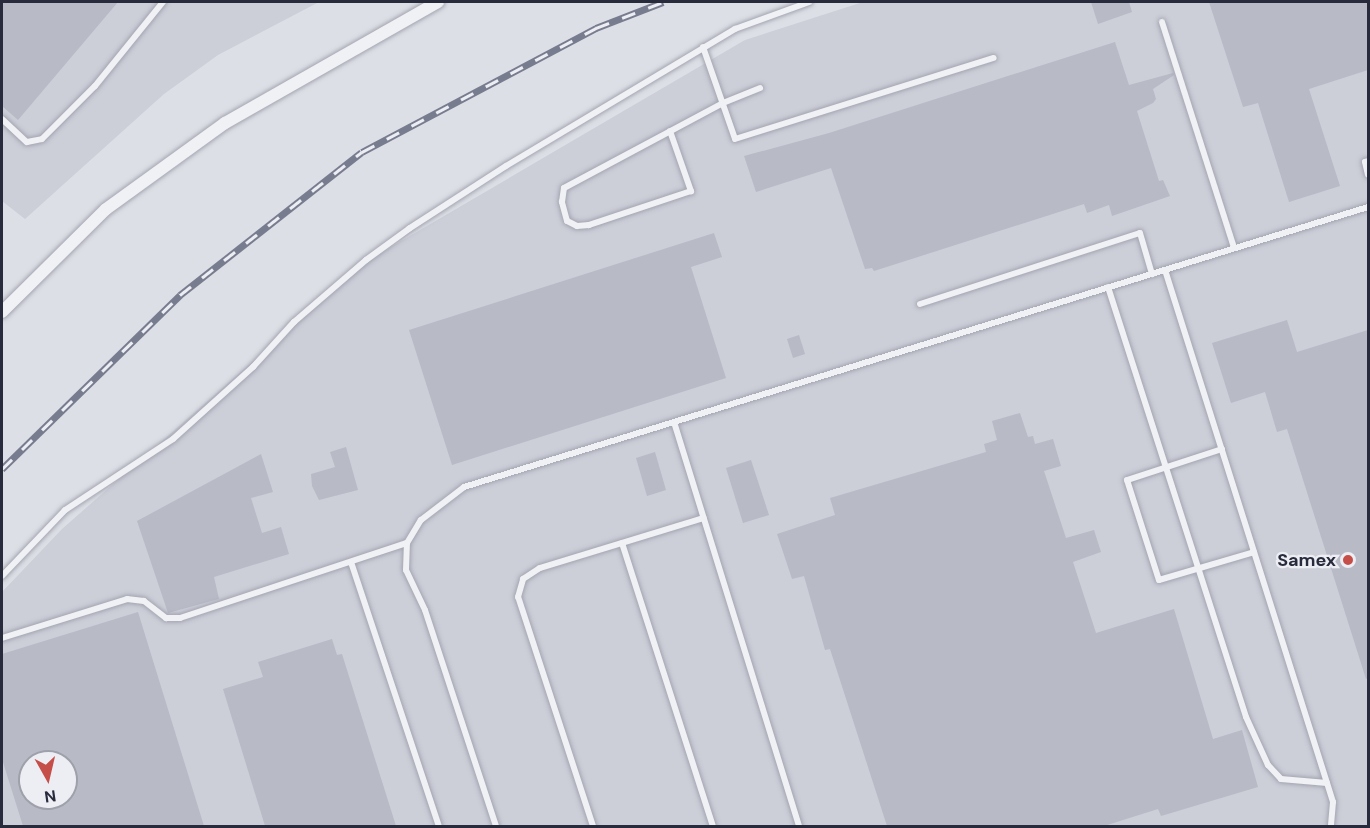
<!DOCTYPE html>
<style>
body{margin:0}
#map{position:relative;width:1370px;height:828px;overflow:hidden;background:#dddfe6;font-family:"DM Sans",sans-serif}
div>[style]{position:absolute}
.built>*{inset:0;background:#ccced8}
.building>*{inset:0;background:#b8bac6}
.roads{filter:drop-shadow(0 0 2px #a3a5b0) drop-shadow(0 0 2px #a3a5b0)}
.service>*{height:6px;margin:-3px;padding:0 3px;transform-origin:3px;border-radius:3px;background:#f0f1f5}
.minor>*{height:12px;margin:-6px;padding:0 6px;transform-origin:6px;border-radius:6px;background:#f0f1f5}
.rail>*{height:7px;margin-top:-3.5px;transform-origin:0;background:repeating-linear-gradient(90deg,#edeef4 0 14px,#787c8f 0 28px);box-sizing:border-box;border-block:2px solid #787c8f}
.dots>*{width:16px;height:16px;translate:-50% -50%;box-sizing:border-box;border:3px solid #edeef4;border-radius:50%}
span{translate:-50% -50%;white-space:nowrap;text-align:center;line-height:1.15;-webkit-text-stroke:4.5px #edeef4;paint-order:stroke}
.poi-label{font-size:18px;color:#282b3c;font-weight:700}
.right{translate:-100% -50%;text-align:right}
.frame{position:absolute;inset:0;border:3px solid #282b3c;pointer-events:none}
.north{position:absolute;left:18px;top:750px;width:60px;height:60px;box-sizing:border-box;background:#edeef4;border:2px solid #9ea0aa;border-radius:50%;rotate:172deg;font-size:16px;font-weight:700;line-height:24px;text-align:center;color:#282b3c}
.north::after{content:'';display:block;margin:auto;width:21px;height:27px;background:#c54e49;clip-path:polygon(50% 0,100% 100%,50% 72%,0 100%)}
</style>
<div id="map">
<div class="built">
<i style="clip-path:polygon(2px 2px,319px 2px,218px 55px,164px 94px,25px 219px,2px 201px)"></i>
<i style="clip-path:polygon(evenodd,863px 2px,1368px 2px,1368px 826px,2px 826px,2px 592px,62px 529px,367px 261px,745px 40px,863px 2px,30px 762px,66px 762px,66px 798px,30px 798px,30px 762px)"></i>
</div>
<div class="building">
<i style="clip-path:polygon(2px 2px,118px 2px,18px 120px,2px 106px)"></i>
<i style="clip-path:polygon(1091px 2px,1129px 2px,1132px 12px,1098px 24px)"></i>
<i style="clip-path:polygon(1209px 2px,1368px 2px,1368px 70px,1309px 89px,1340px 186px,1289px 202px,1258px 103px,1243px 107px)"></i>
<i style="clip-path:polygon(1115px 42px,1129px 85px,1173px 73px,1174px 75px,1153px 89px,1156px 99px,1153px 103px,1137px 111px,1159px 181px,1163px 180px,1170px 196px,1112px 216px,1109px 205px,1087px 213px,1084px 204px,874px 271px,872px 268px,865px 269px,831px 168px,756px 192px,744px 156px,829px 133px)"></i>
<i style="clip-path:polygon(714px 233px,722px 257px,691px 267px,726px 378px,452px 465px,409px 330px)"></i>
<i style="clip-path:polygon(1287px 320px,1297px 352px,1368px 330px,1368px 678px,1366px 679px,1287px 429px,1277px 432px,1265px 392px,1231px 403px,1212px 343px)"></i>
<i style="clip-path:polygon(799px 335px,805px 354px,793px 358px,787px 339px)"></i>
<i style="clip-path:polygon(1020px 413px,1028px 437px,1033px 436px,1035px 444px,1053px 439px,1061px 466px,1044px 471px,1066px 538px,1094px 530px,1101px 552px,1073px 562px,1096px 633px,1174px 609px,1213px 739px,1242px 730px,1258px 787px,1161px 816px,1158px 809px,1104px 826px,887px 826px,830px 649px,825px 650px,804px 576px,792px 579px,777px 534px,835px 515px,830px 498px,986px 452px,984px 444px,997px 440px,992px 421px)"></i>
<i style="clip-path:polygon(346px 447px,358px 490px,319px 500px,312px 486px,311px 474px,335px 467px,330px 452px)"></i>
<i style="clip-path:polygon(655px 452px,666px 490px,647px 496px,636px 458px)"></i>
<i style="clip-path:polygon(261px 454px,273px 492px,251px 498px,262px 533px,281px 527px,289px 554px,214px 577px,219px 599px,168px 613px,137px 521px)"></i>
<i style="clip-path:polygon(751px 460px,769px 515px,743px 523px,726px 468px)"></i>
<i style="clip-path:polygon(evenodd,138px 612px,204px 826px,23px 826px,2px 759px,2px 654px,138px 612px,30px 762px,66px 762px,66px 798px,30px 798px,30px 762px)"></i>
<i style="clip-path:polygon(332px 639px,337px 655px,342px 654px,396px 826px,265px 826px,223px 689px,263px 677px,258px 662px)"></i>
</div>
<div class="roads">
<div class="service">
<i style="left:1162px;top:22px;width:237px;rotate:72.3deg"></i>
<i style="left:703px;top:47px;width:97px;rotate:70.8deg"></i>
<i style="left:735px;top:139px;width:271px;rotate:-17.4deg"></i>
<i style="left:2px;top:119px;width:34px;rotate:43deg"></i>
<i style="left:27px;top:142px;width:15px;rotate:-11deg"></i>
<i style="left:42px;top:139px;width:75px;rotate:-45deg"></i>
<i style="left:95px;top:86px;width:108px;rotate:-51deg"></i>
<i style="left:670px;top:131px;width:64px;rotate:70.7deg"></i>
<i style="left:691px;top:191px;width:108px;rotate:161.6deg"></i>
<i style="left:589px;top:225px;width:12px;rotate:175deg"></i>
<i style="left:577px;top:226px;width:11px;rotate:-153deg"></i>
<i style="left:567px;top:221px;width:20px;rotate:-105deg"></i>
<i style="left:562px;top:202px;width:14px;rotate:-82deg"></i>
<i style="left:564px;top:188px;width:180px;rotate:-28.1deg"></i>
<i style="left:723px;top:103px;width:40px;rotate:-22deg"></i>
<i style="left:1368px;top:161px;width:3px;rotate:162deg"></i>
<i style="left:1365px;top:162px;width:13px;rotate:77deg"></i>
<i style="left:1165px;top:270px;width:558px;rotate:72.47deg"></i>
<i style="left:1333px;top:802px;width:24px;rotate:95deg"></i>
<i style="left:1108px;top:287px;width:452px;rotate:72.2deg"></i>
<i style="left:1246px;top:717px;width:53px;rotate:65.4deg"></i>
<i style="left:1268px;top:765px;width:19px;rotate:47deg"></i>
<i style="left:1281px;top:779px;width:46px;rotate:5deg"></i>
<i style="left:920px;top:304px;width:231px;rotate:-17.9deg"></i>
<i style="left:1140px;top:233px;width:43px;rotate:73.7deg"></i>
<i style="left:674px;top:422px;width:423px;rotate:72.8deg"></i>
<i style="left:1222px;top:449px;width:100px;rotate:161.9deg"></i>
<i style="left:1127px;top:480px;width:105px;rotate:72.3deg"></i>
<i style="left:1159px;top:580px;width:99px;rotate:-16.4deg"></i>
<i style="left:622px;top:543px;width:297px;rotate:72.2deg"></i>
<i style="left:351px;top:562px;width:278px;rotate:71.6deg"></i>
<i style="left:2px;top:576px;width:91px;rotate:-46.3deg"></i>
<i style="left:65px;top:510px;width:129px;rotate:-33.3deg"></i>
<i style="left:173px;top:439px;width:108px;rotate:-42deg"></i>
<i style="left:253px;top:367px;width:61px;rotate:-47.7deg"></i>
<i style="left:294px;top:322px;width:95px;rotate:-40.7deg"></i>
<i style="left:366px;top:260px;width:54px;rotate:-36deg"></i>
<i style="left:410px;top:228px;width:114px;rotate:-32.9deg"></i>
<i style="left:506px;top:166px;width:267px;rotate:-30.9deg"></i>
<i style="left:735px;top:29px;width:79px;rotate:-20deg"></i>
<i style="left:2px;top:638px;width:131px;rotate:-17.3deg"></i>
<i style="left:127px;top:599px;width:17px;rotate:7deg"></i>
<i style="left:144px;top:601px;width:28px;rotate:38deg"></i>
<i style="left:166px;top:618px;width:14px"></i>
<i style="left:180px;top:618px;width:239px;rotate:-18.3deg"></i>
<i style="left:496px;top:826px;width:227px;rotate:-108.2deg"></i>
<i style="left:425px;top:610px;width:44px;rotate:-115.4deg"></i>
<i style="left:406px;top:570px;width:27px;rotate:-88deg"></i>
<i style="left:407px;top:543px;width:27px;rotate:-59deg"></i>
<i style="left:421px;top:520px;width:54px;rotate:-37.5deg"></i>
<i style="left:464px;top:487px;width:946px;rotate:-17.21deg"></i>
<i style="left:593px;top:826px;width:241px;rotate:-108.1deg"></i>
<i style="left:518px;top:597px;width:19px;rotate:-74deg"></i>
<i style="left:523px;top:579px;width:20px;rotate:-33deg"></i>
<i style="left:540px;top:568px;width:171px;rotate:-17deg"></i>
</div>
<div class="minor">
<i style="left:2px;top:312px;width:146px;rotate:-44.7deg"></i>
<i style="left:106px;top:209px;width:147px;rotate:-35.9deg"></i>
<i style="left:225px;top:123px;width:245px;rotate:-29.6deg"></i>
</div>
</div>
<div class="rail">
<i style="left:2px;top:469px;width:249px;rotate:-44.3deg"></i>
<i style="left:180px;top:295px;width:231px;rotate:-38.2deg"></i>
<i style="left:362px;top:152px;width:265px;rotate:-27.9deg"></i>
<i style="left:596px;top:28px;width:72px;rotate:-21.2deg"></i>
</div>
<div class="dots">
<i style="left:1348px;top:560px;background:#c54e49"></i>
</div>
<div class="poi-label">
<span class="right" style="left:1336px;top:560px">Samex</span>
</div>
<div class="frame"></div>
<div class="north">N</div>
</div>
